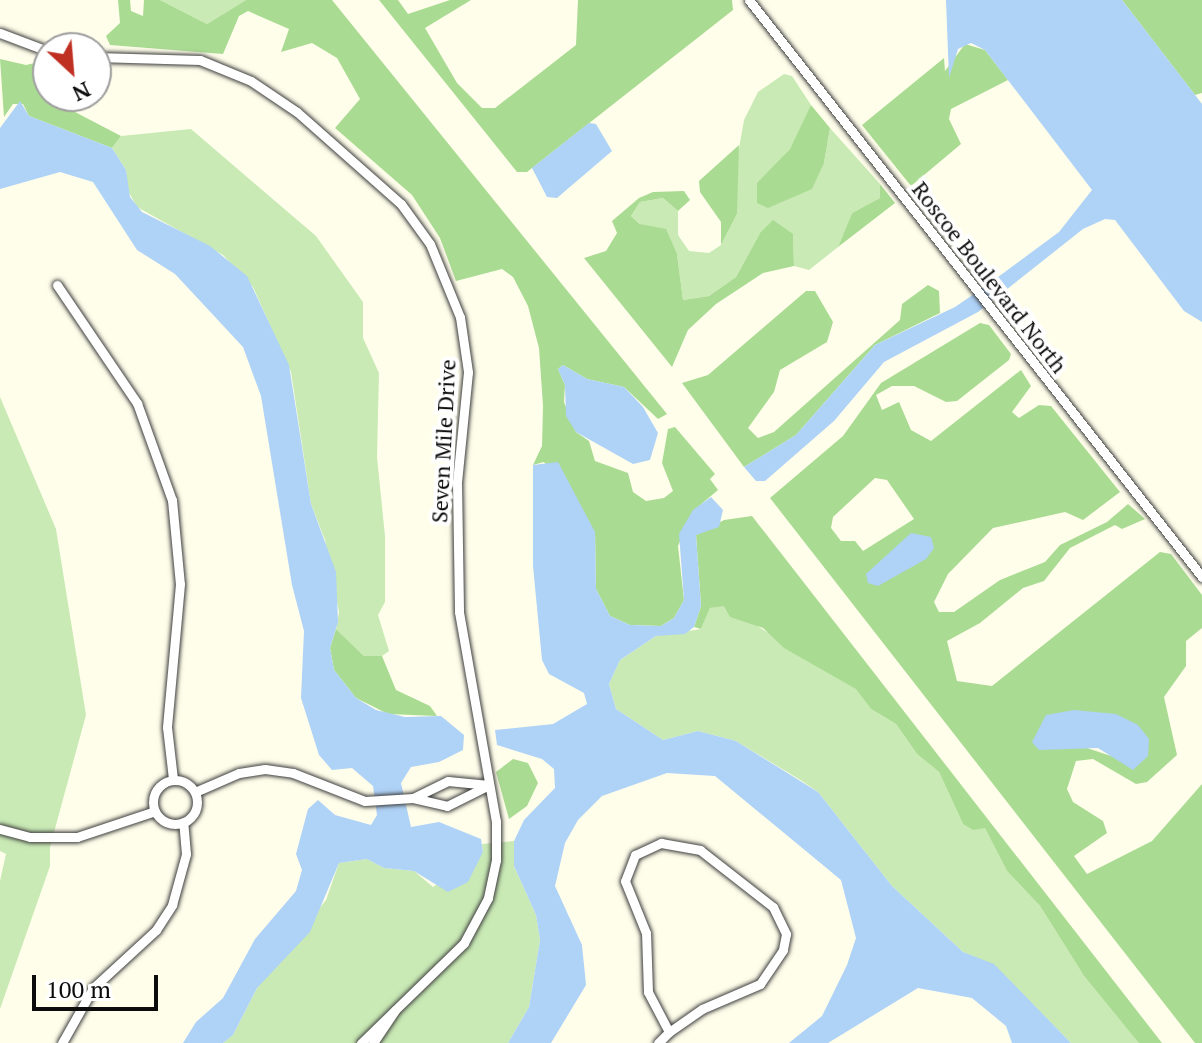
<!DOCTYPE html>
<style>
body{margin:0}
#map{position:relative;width:1202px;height:1043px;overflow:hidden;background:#fffeeb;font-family:"PT Serif",serif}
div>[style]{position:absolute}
.green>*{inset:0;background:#c9eab5}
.forest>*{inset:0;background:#aadb93}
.water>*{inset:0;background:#afd2f7}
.roads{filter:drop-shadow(0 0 2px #3f3f3f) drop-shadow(0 0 2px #3f3f3f)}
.minor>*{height:9px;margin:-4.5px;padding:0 4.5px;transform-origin:4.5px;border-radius:4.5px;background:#fff}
.minor>.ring{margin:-4.5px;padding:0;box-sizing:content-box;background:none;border:9px solid #fff;border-radius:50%}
span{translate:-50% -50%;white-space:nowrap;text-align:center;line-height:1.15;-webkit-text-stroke:8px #fff;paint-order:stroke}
.street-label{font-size:22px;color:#0c0c0c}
.north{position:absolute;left:32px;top:32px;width:80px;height:80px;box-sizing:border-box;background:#fff;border:2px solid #9e9e9e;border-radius:50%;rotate:154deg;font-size:22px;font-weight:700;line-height:32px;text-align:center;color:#0c0c0c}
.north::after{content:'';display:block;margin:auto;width:28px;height:36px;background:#bf3022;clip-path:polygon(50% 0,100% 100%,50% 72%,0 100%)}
.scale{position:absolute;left:32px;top:975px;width:126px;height:36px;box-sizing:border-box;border:4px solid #0c0c0c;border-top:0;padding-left:10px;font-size:24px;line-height:28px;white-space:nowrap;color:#0c0c0c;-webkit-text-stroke:6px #fff;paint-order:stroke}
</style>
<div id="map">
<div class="green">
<i style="clip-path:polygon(160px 0,246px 0,207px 24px)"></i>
<i style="clip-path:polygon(784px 74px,792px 76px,811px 105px,809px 113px,790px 149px,758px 183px,824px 163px,830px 128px,880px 184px,880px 198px,852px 213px,838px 247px,809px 270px,794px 266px,793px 234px,760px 233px,736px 277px,709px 296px,683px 300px,677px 254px,631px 216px,640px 202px,663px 198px,678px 211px,678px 235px,689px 251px,709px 253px,721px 245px,737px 214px,735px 171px,744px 120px,758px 92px)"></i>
<i style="clip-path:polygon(191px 129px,316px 236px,363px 302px,363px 338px,379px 373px,377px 457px,385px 536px,385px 602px,378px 615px,389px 651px,382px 656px,364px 656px,336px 629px,339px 612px,325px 540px,311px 504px,291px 372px,253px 287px,223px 255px,137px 207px,128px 191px,126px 170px,112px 148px,121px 136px)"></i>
<i style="clip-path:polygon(0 397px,56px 529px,86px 715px,50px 847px,50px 866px,0 1009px,0 881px,6px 854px,0 851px)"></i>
<i style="clip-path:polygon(724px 605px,857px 689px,871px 709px,896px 724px,917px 754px,939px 772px,963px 824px,985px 827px,1007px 871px,1040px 906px,1084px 976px,1139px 1043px,1071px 1043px,994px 965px,963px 952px,892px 886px,818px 792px,802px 781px,736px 741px,698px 731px,663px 740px,616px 709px,609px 684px,620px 660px,656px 636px,701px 629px,710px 608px)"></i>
<i style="clip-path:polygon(514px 841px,514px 866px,536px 915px,540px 940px,529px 1007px,508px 1043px,223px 1043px,233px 1035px,257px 988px,326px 900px,339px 863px,367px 859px,384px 868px,414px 871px,433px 887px,483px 852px,482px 844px)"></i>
</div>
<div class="forest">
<i style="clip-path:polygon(118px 0,130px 0,131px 11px,143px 16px,144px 0,160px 0,207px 24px,246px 0,332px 0,667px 414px,658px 419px,624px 387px,587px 379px,563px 365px,558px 369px,565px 385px,564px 402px,576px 432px,589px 441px,595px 461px,628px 473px,633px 492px,646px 501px,664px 498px,673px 491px,662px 463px,668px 429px,675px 427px,715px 474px,710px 479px,718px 490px,693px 511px,678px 546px,684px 600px,674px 618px,661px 626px,630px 625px,610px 616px,596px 589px,595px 532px,544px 462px,533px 465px,542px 446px,543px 406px,539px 348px,528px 306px,513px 277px,502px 269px,456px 281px,440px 238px,412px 195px,335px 128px,360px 99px,337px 58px,312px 43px,281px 52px,289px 29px,248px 11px,239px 16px,223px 54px,110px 45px,106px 36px,120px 23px)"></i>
<i style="clip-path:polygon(379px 0,398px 0,408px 14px,450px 0,471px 0,425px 28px,457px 83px,482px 108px,495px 108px,576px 45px,578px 0,732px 0,733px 10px,527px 172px,517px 172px)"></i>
<i style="clip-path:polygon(1122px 0,1202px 0,1202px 93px,1195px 95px)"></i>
<i style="clip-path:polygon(965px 44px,985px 50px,1008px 80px,951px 109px,949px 119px,961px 144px,911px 186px,862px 125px,944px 58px,945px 71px)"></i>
<i style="clip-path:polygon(0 59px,26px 65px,48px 60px,48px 96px,77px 96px,75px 112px,121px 136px,112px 148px,29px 116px,23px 104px,13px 104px,4px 117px)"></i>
<i style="clip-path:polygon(811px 105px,830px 128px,824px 163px,812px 189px,768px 208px,757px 203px,757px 183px,790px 149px)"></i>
<i style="clip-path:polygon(739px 145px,737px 214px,721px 245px,721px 222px,700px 192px,699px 181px)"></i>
<i style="clip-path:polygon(880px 184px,895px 203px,838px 247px,852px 213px,880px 198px)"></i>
<i style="clip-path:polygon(684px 191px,690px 200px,678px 211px,663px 198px,640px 202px,631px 216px,640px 224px,666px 229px,677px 254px,683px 300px,709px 296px,736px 277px,760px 233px,773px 220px,793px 234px,794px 266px,763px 273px,716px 304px,688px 330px,672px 367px,584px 258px,606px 251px,617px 233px,612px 221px,639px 198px,653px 192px)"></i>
<i style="clip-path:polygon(928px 285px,939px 291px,940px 313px,875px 345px,796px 435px,744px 467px,682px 383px,708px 375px,806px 291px,815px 291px,833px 322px,827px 342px,780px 370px,774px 392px,748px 428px,758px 438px,774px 432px,900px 320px,902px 304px)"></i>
<i style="clip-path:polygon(evenodd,980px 323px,989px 325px,1011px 354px,1009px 360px,957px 401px,946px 402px,914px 386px,892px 386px,876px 395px,882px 410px,899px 402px,911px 430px,931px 441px,1021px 370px,1031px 386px,1012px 412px,1019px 418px,1039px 405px,1051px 406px,1120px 492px,1083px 520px,1065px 512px,993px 528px,948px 574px,934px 602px,939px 612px,954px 612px,1000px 580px,1045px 562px,1060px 545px,1107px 522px,1128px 504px,1145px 519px,1122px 529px,1115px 525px,1070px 548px,1044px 581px,1023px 588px,980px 623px,947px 641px,957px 681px,992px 686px,1160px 552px,1171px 554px,1202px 595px,1202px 628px,1186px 641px,1186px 666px,1164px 697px,1177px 755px,1147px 782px,1136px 784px,1093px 759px,1076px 761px,1067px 789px,1073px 802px,1103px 821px,1107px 833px,1074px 856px,1087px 874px,1152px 841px,1202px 784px,1202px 1043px,1195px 1043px,770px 498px,843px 436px,881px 383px,980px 323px,875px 478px,887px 480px,914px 519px,863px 551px,855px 541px,841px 541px,831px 528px,833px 517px,875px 478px,980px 323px,1149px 739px,1114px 757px,1078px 745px,1149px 739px)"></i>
<i style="clip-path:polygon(752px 516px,1162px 1043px,1139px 1043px,1133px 1036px,1084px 976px,1040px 906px,1007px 871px,985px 828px,973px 830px,963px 824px,939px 772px,917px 754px,896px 724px,871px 709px,856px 689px,784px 648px,763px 628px,730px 617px,724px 606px,710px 608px,701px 629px,694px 627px,701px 606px,696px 535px,724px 520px)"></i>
<i style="clip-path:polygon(336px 629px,364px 656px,382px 656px,396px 690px,430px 706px,437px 716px,388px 714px,356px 698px,334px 670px,330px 648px)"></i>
<i style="clip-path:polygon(513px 759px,528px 763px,538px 783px,527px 806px,509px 819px,496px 772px)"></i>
</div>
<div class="water">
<i style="clip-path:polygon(946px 0,1122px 0,1202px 104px,1202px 322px,1184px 311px,1115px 220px,1105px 219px,1083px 229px,978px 312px,884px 362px,834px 421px,765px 481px,756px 481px,744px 467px,796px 435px,875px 345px,955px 307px,990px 283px,1059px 232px,1092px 190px,985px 50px,971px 43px,958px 49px,949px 78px)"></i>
<i style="clip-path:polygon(20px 101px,29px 116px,112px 148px,126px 170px,130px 197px,142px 212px,210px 246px,247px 276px,289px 365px,311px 504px,336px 572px,338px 622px,330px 648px,334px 670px,356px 698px,376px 710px,405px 717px,441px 716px,464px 735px,463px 750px,439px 762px,411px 767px,401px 783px,411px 827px,439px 822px,481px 839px,483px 852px,468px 882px,448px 892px,414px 871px,384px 868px,367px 859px,339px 863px,310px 932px,257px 988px,233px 1035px,223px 1043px,183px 1043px,196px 1022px,223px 998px,255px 939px,296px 891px,302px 870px,296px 854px,308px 809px,318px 800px,335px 815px,371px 825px,377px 815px,373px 786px,352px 768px,332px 770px,319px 755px,301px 698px,304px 631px,292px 585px,261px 396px,243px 347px,175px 274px,137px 250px,93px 182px,60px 172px,0 189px,0 128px)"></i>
<i style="clip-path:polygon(589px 123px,596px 124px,612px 151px,557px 198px,547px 197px,532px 168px)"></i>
<i style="clip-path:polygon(563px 365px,587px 379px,624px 387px,643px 407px,658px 433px,650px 460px,633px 464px,576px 432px,566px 416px,565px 385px,558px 369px)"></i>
<i style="clip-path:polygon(558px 462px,595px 532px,596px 589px,610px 616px,630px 625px,661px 626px,674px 618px,684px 600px,679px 534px,693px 510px,711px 497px,723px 510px,719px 527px,696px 535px,701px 606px,694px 627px,685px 634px,656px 636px,620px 660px,609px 684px,616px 709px,663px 740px,698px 731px,736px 741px,818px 792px,892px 886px,963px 952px,994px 964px,1071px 1043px,1012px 1043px,1006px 1026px,972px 998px,918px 988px,828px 1043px,789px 1043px,822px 1016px,847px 965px,856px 938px,841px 880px,715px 776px,667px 773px,602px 796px,578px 820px,565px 843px,555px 886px,582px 945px,586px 985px,551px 1043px,508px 1043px,529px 1007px,540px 940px,536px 915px,514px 866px,514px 841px,524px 820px,555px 788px,554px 769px,542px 759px,497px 745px,495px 730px,553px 724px,587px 704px,584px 693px,549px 674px,542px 660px,533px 566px,533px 465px)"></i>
<i style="clip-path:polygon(911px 533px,931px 537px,934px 548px,926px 559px,878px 586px,868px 583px,866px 574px)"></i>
<i style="clip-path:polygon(1074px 710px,1116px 714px,1138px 725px,1149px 739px,1148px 756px,1133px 770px,1098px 748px,1039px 750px,1032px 742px,1046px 715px)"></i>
</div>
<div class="roads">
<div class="minor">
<i style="left:749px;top:0;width:734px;rotate:51.86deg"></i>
<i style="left:0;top:33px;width:51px;rotate:20.6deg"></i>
<i style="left:96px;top:57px;width:104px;rotate:1.7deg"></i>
<i style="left:200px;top:60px;width:55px;rotate:22.4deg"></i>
<i style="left:251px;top:81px;width:55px;rotate:34deg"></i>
<i style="left:297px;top:112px;width:139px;rotate:41.5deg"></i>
<i style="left:401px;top:204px;width:49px;rotate:54.1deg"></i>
<i style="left:430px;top:244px;width:79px;rotate:67.7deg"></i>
<i style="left:460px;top:317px;width:56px;rotate:81.7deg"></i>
<i style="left:468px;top:372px;width:111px;rotate:95.7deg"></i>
<i style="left:457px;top:482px;width:130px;rotate:89.1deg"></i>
<i style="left:459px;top:612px;width:212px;rotate:80deg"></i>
<i style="left:496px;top:821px;width:39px;rotate:90deg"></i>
<i style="left:496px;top:860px;width:39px;rotate:102deg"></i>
<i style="left:488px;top:898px;width:51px;rotate:118.1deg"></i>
<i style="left:464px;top:943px;width:144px;rotate:135.8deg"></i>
<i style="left:57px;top:285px;width:143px;rotate:55.9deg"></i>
<i style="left:137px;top:403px;width:103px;rotate:70.2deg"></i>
<i style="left:172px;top:500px;width:84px;rotate:84.6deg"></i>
<i style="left:180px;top:584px;width:144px;rotate:95.2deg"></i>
<i style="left:167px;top:727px;width:52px;rotate:83.4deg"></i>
<i class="ring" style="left:153px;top:780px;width:35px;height:35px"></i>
<i style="left:195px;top:792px;width:48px;rotate:-23.4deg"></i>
<i style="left:239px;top:773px;width:26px;rotate:-9deg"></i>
<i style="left:265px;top:769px;width:28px;rotate:8deg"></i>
<i style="left:293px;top:773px;width:77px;rotate:21.3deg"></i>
<i style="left:365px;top:801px;width:48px;rotate:-3.6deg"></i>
<i style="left:413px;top:798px;width:39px;rotate:-26deg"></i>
<i style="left:448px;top:781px;width:41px;rotate:5.6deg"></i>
<i style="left:413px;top:798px;width:35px;rotate:13deg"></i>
<i style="left:447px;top:806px;width:47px;rotate:-26.6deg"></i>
<i style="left:0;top:829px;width:31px;rotate:15deg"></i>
<i style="left:30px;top:837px;width:47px"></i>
<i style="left:77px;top:837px;width:82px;rotate:-18.4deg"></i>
<i style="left:661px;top:843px;width:40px;rotate:10deg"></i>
<i style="left:700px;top:850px;width:93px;rotate:38deg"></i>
<i style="left:773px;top:907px;width:30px;rotate:64deg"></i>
<i style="left:786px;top:934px;width:16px;rotate:101deg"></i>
<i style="left:783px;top:950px;width:41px;rotate:124.1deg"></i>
<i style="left:760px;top:984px;width:63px;rotate:156.7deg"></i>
<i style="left:702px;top:1009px;width:40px;rotate:145.1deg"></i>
<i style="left:669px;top:1032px;width:45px;rotate:-117.7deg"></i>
<i style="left:648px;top:992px;width:59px;rotate:-91.9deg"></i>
<i style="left:646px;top:933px;width:56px;rotate:-112deg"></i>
<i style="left:625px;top:881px;width:28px;rotate:-69deg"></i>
<i style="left:635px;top:855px;width:29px;rotate:-25deg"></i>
<i style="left:62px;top:1043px;width:63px;rotate:-60.6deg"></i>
<i style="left:93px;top:988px;width:86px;rotate:-42.6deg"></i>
<i style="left:156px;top:930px;width:30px;rotate:-57deg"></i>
<i style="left:172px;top:905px;width:53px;rotate:-74.6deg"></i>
<i style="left:186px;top:854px;width:32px;rotate:-95deg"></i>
<i style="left:373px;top:1043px;width:40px;rotate:-56deg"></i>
<i style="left:658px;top:1043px;width:16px;rotate:-45deg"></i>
</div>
</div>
<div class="street-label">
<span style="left:990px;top:277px;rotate:52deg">Roscoe Boulevard North</span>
<span style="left:443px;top:441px;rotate:-87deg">Seven Mile Drive</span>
</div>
<div class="north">N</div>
<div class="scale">100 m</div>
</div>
